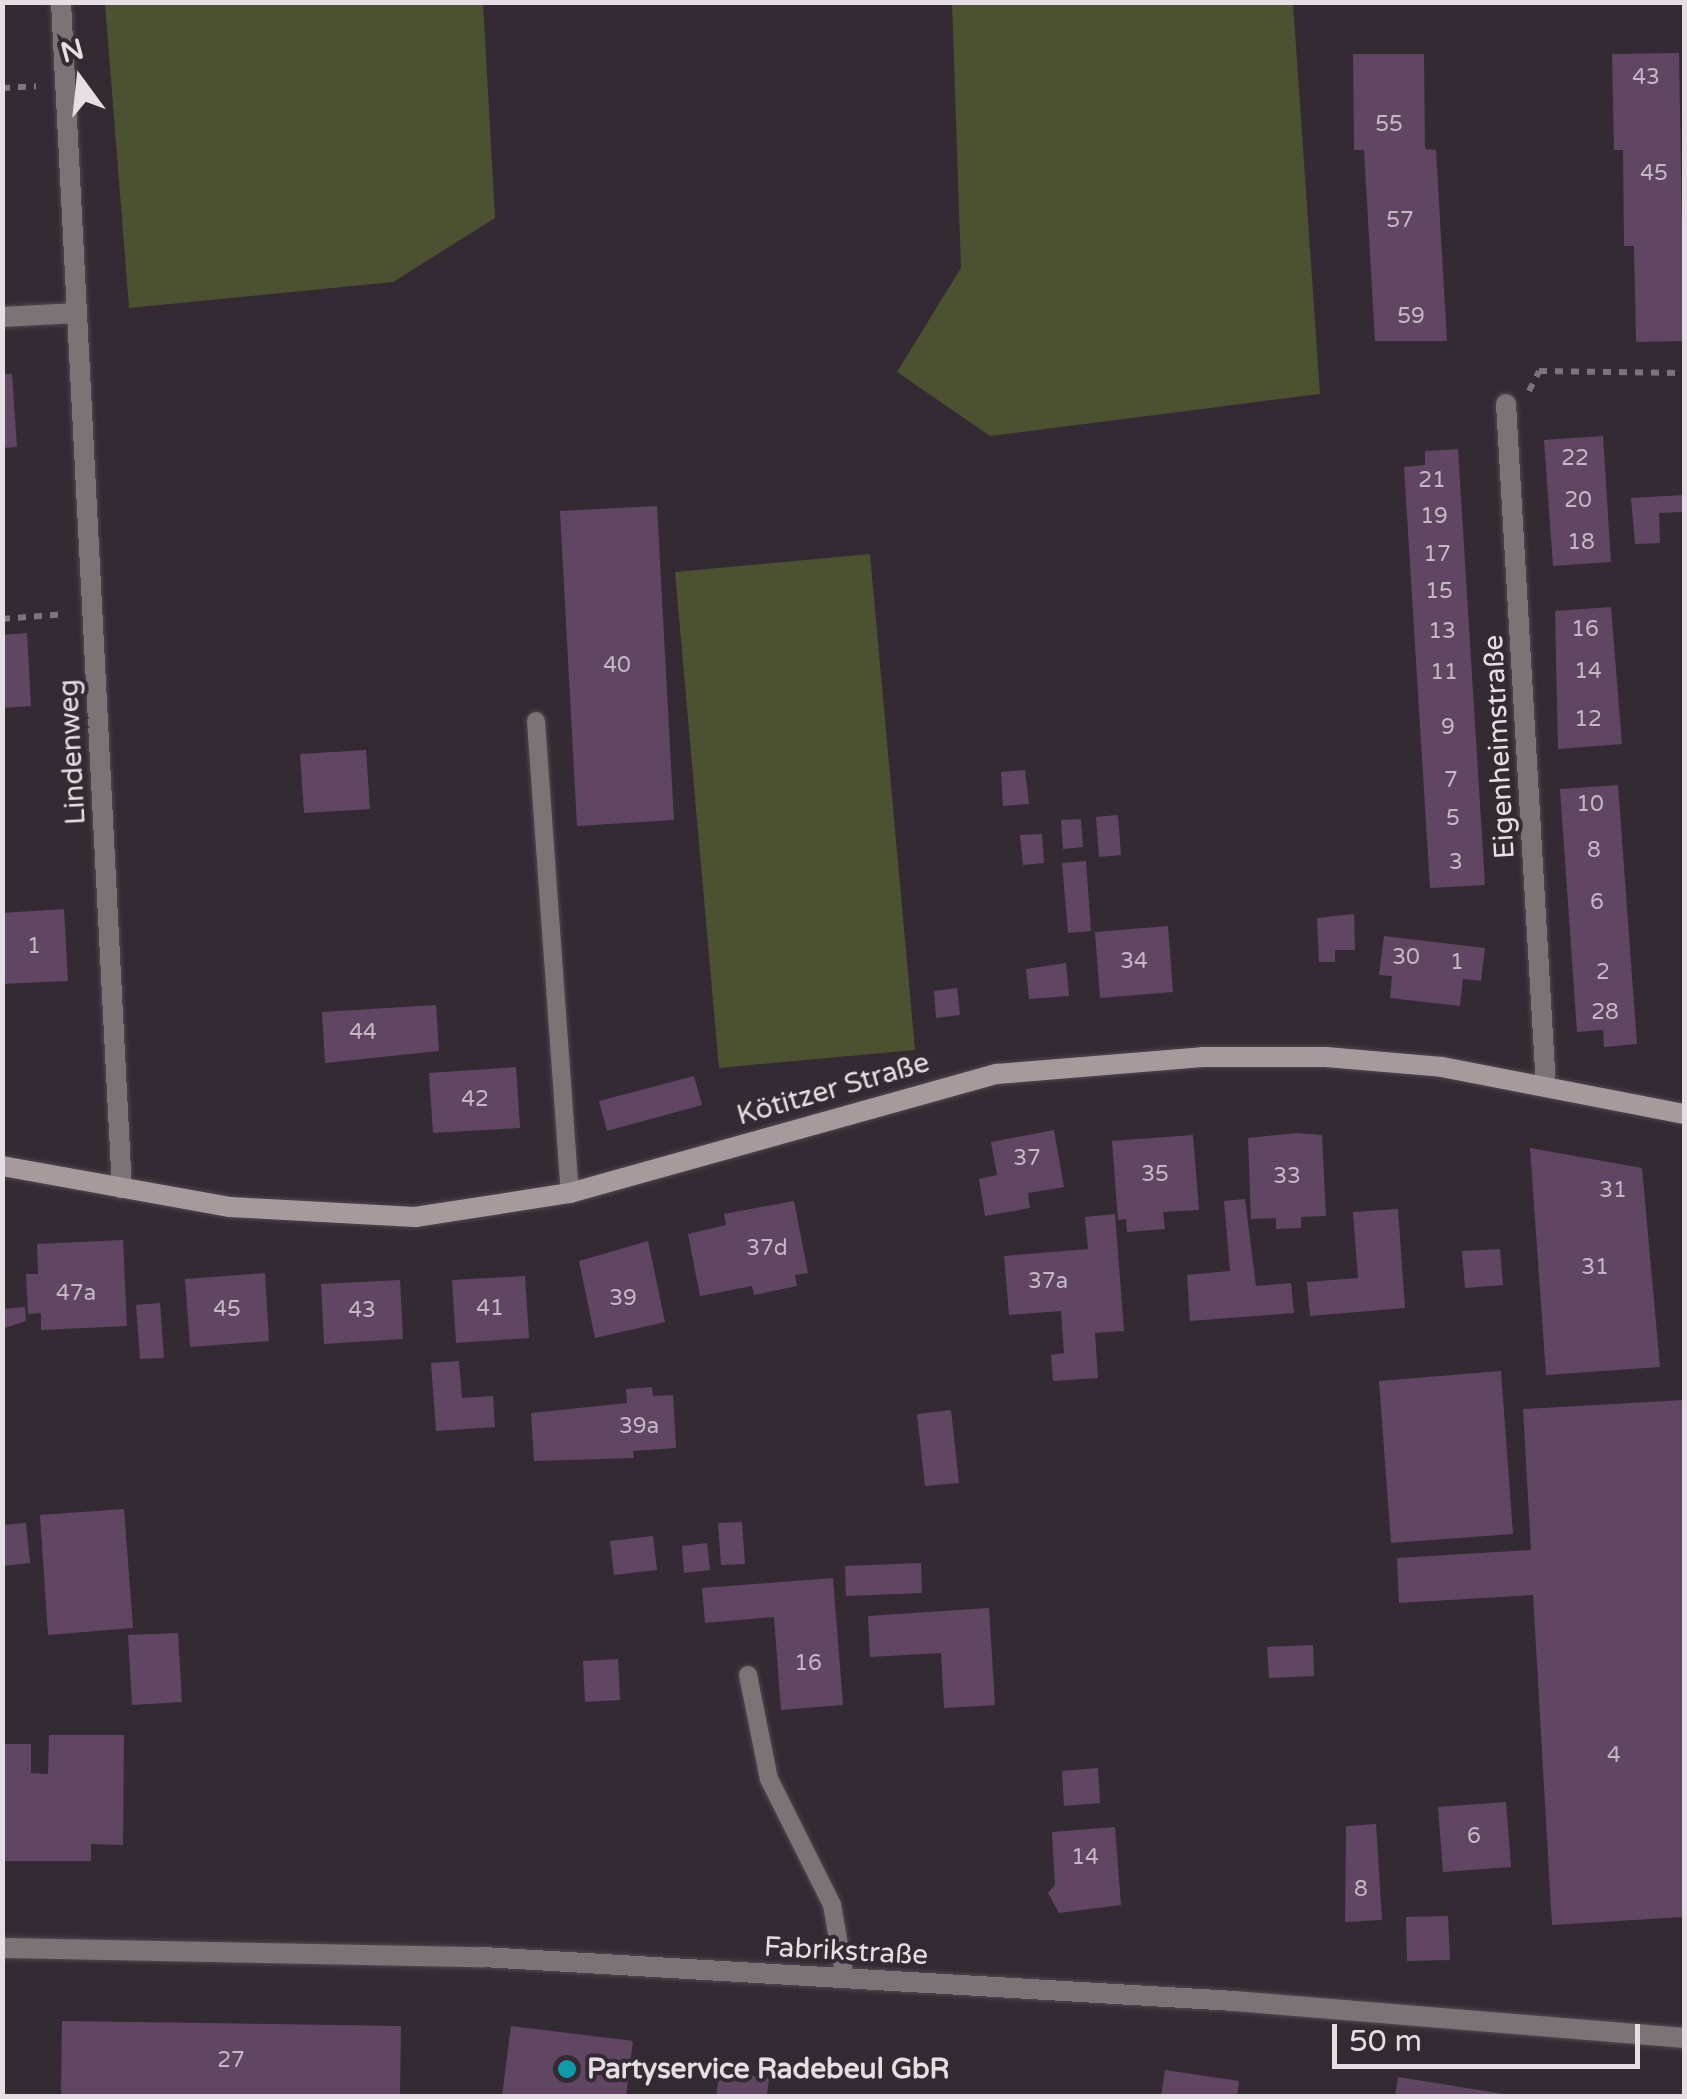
<!DOCTYPE html>
<meta charset="utf-8">
<style>
body{margin:0}
#map{position:relative;width:1687px;height:2099px;overflow:hidden;background:#342a34;font-family:"Varela Round",sans-serif}
div>[style]{position:absolute}
.green>*{inset:0;background:#4c5132}
.building>*{inset:0;background:#604662}
.path>*{height:6px;margin-top:-3px;transform-origin:0;background:repeating-linear-gradient(90deg,#7c737c 0 8px,transparent 0 16px)}
.roads{filter:drop-shadow(0 0 2px #504750) drop-shadow(0 0 2px #504750)}
.lane>*{height:18px;margin:-9px;padding:0 9px;transform-origin:9px;border-radius:9px;background:#7b7375}
.street>*{height:20px;margin:-10px;padding:0 10px;transform-origin:10px;border-radius:10px;background:#7b7375}
.secondary>*{height:20px;margin:-10px;padding:0 10px;transform-origin:10px;border-radius:10px;background:#a79a9d}
.dots>*{width:28px;height:28px;translate:-50% -50%;box-sizing:border-box;border:5px solid #342a34;border-radius:50%}
span{translate:-50% -50%;white-space:nowrap;text-align:center;line-height:1.15;-webkit-text-stroke:8px #342a34;paint-order:stroke}
.number-label{font-size:22px;color:#c4b8c4}
.number-label span{-webkit-text-stroke-width:0}
.street-label{font-size:28px;color:#e5dee5}
.poi-label{font-size:28px;color:#e5dee5;font-weight:700}
.left{translate:0 -50%;text-align:left}
.frame{position:absolute;inset:0;border:5px solid #e5dee5;pointer-events:none}
.north{position:absolute;left:30px;top:30px;width:100px;height:100px;-webkit-text-stroke:8px #342a34;paint-order:stroke;rotate:345deg;font-size:28px;font-weight:700;line-height:40px;text-align:center;color:#e5dee5}
.north::after{content:'';display:block;margin:auto;width:35px;height:45px;background:#e5dee5;clip-path:polygon(50% 0,100% 100%,50% 72%,0 100%)}
.scale{position:absolute;left:1332px;top:2024px;width:308px;height:45px;box-sizing:border-box;border:5px solid #e5dee5;border-top:0;padding-left:12px;font-size:30px;line-height:35px;white-space:nowrap;color:#e5dee5;-webkit-text-stroke:8px #342a34;paint-order:stroke}
</style>
<div id="map">
<div class="green">
<i style="clip-path:polygon(105px 3px,483px 3px,495px 218px,393px 282px,129px 308px)"></i>
<i style="clip-path:polygon(952px 3px,1293px 3px,1320px 394px,990px 436px,897px 372px,961px 268px)"></i>
<i style="clip-path:polygon(870px 554px,915px 1050px,719px 1068px,675px 572px)"></i>
</div>
<div class="building">
<i style="clip-path:polygon(1679px 53px,1684px 341px,1636px 342px,1634px 246px,1624px 246px,1623px 150px,1614px 150px,1612px 54px)"></i>
<i style="clip-path:polygon(1353px 54px,1424px 54px,1425px 149px,1436px 150px,1447px 341px,1375px 341px,1364px 150px,1354px 150px)"></i>
<i style="clip-path:polygon(2px 374px,12px 374px,17px 447px,2px 448px)"></i>
<i style="clip-path:polygon(1603px 436px,1611px 562px,1553px 566px,1544px 440px)"></i>
<i style="clip-path:polygon(1458px 449px,1485px 885px,1430px 888px,1404px 467px,1425px 465px,1425px 451px)"></i>
<i style="clip-path:polygon(1684px 495px,1684px 512px,1659px 513px,1660px 543px,1635px 544px,1631px 498px)"></i>
<i style="clip-path:polygon(657px 506px,674px 820px,577px 826px,560px 511px)"></i>
<i style="clip-path:polygon(1611px 607px,1622px 744px,1558px 749px,1555px 611px)"></i>
<i style="clip-path:polygon(27px 633px,31px 706px,2px 708px,2px 635px)"></i>
<i style="clip-path:polygon(366px 750px,370px 809px,304px 813px,300px 754px)"></i>
<i style="clip-path:polygon(1025px 770px,1029px 804px,1003px 806px,1001px 772px)"></i>
<i style="clip-path:polygon(1618px 785px,1637px 1044px,1604px 1047px,1603px 1030px,1577px 1032px,1560px 789px)"></i>
<i style="clip-path:polygon(1118px 815px,1121px 855px,1099px 857px,1096px 817px)"></i>
<i style="clip-path:polygon(1081px 819px,1083px 847px,1063px 849px,1061px 820px)"></i>
<i style="clip-path:polygon(1042px 834px,1044px 863px,1023px 865px,1020px 835px)"></i>
<i style="clip-path:polygon(1086px 861px,1091px 931px,1068px 933px,1062px 863px)"></i>
<i style="clip-path:polygon(64px 909px,68px 981px,2px 984px,2px 913px)"></i>
<i style="clip-path:polygon(1354px 914px,1355px 950px,1335px 950px,1335px 962px,1319px 962px,1317px 918px)"></i>
<i style="clip-path:polygon(1168px 926px,1173px 992px,1100px 998px,1095px 932px)"></i>
<i style="clip-path:polygon(1384px 936px,1485px 948px,1481px 981px,1463px 979px,1460px 1006px,1390px 998px,1392px 976px,1379px 975px)"></i>
<i style="clip-path:polygon(1066px 963px,1069px 996px,1029px 999px,1026px 969px)"></i>
<i style="clip-path:polygon(957px 988px,960px 1015px,936px 1018px,934px 991px)"></i>
<i style="clip-path:polygon(436px 1005px,439px 1051px,325px 1063px,322px 1012px)"></i>
<i style="clip-path:polygon(516px 1067px,520px 1128px,433px 1133px,429px 1073px)"></i>
<i style="clip-path:polygon(694px 1076px,702px 1105px,607px 1131px,599px 1101px)"></i>
<i style="clip-path:polygon(1054px 1130px,1064px 1187px,1028px 1193px,1030px 1208px,985px 1216px,979px 1179px,997px 1175px,991px 1142px)"></i>
<i style="clip-path:polygon(1297px 1133px,1322px 1135px,1326px 1216px,1301px 1217px,1301px 1228px,1276px 1229px,1276px 1218px,1251px 1219px,1248px 1138px)"></i>
<i style="clip-path:polygon(1193px 1135px,1199px 1210px,1163px 1212px,1165px 1229px,1127px 1232px,1126px 1219px,1118px 1220px,1112px 1141px)"></i>
<i style="clip-path:polygon(1530px 1148px,1642px 1168px,1660px 1367px,1546px 1375px)"></i>
<i style="clip-path:polygon(1245px 1199px,1256px 1286px,1291px 1283px,1294px 1313px,1190px 1321px,1187px 1275px,1230px 1271px,1224px 1201px)"></i>
<i style="clip-path:polygon(794px 1201px,808px 1273px,795px 1275px,797px 1286px,754px 1295px,752px 1286px,700px 1296px,688px 1234px,726px 1225px,724px 1214px)"></i>
<i style="clip-path:polygon(1398px 1209px,1405px 1308px,1310px 1316px,1307px 1282px,1358px 1278px,1353px 1212px)"></i>
<i style="clip-path:polygon(1115px 1214px,1124px 1331px,1095px 1333px,1098px 1378px,1053px 1381px,1051px 1355px,1064px 1353px,1061px 1311px,1009px 1315px,1004px 1256px,1088px 1249px,1085px 1217px)"></i>
<i style="clip-path:polygon(123px 1240px,127px 1326px,41px 1330px,41px 1313px,28px 1314px,26px 1274px,38px 1274px,37px 1244px)"></i>
<i style="clip-path:polygon(648px 1241px,665px 1322px,595px 1338px,579px 1261px)"></i>
<i style="clip-path:polygon(1500px 1249px,1503px 1285px,1465px 1288px,1462px 1251px)"></i>
<i style="clip-path:polygon(265px 1273px,269px 1341px,190px 1347px,185px 1279px)"></i>
<i style="clip-path:polygon(525px 1276px,529px 1338px,456px 1343px,452px 1280px)"></i>
<i style="clip-path:polygon(400px 1280px,403px 1339px,324px 1344px,321px 1284px)"></i>
<i style="clip-path:polygon(160px 1303px,164px 1358px,140px 1359px,136px 1305px)"></i>
<i style="clip-path:polygon(25px 1307px,26px 1321px,2px 1329px,2px 1309px)"></i>
<i style="clip-path:polygon(459px 1361px,462px 1398px,493px 1396px,495px 1427px,436px 1431px,431px 1363px)"></i>
<i style="clip-path:polygon(1501px 1371px,1513px 1534px,1391px 1543px,1379px 1381px)"></i>
<i style="clip-path:polygon(652px 1387px,653px 1396px,673px 1395px,676px 1448px,633px 1451px,634px 1458px,534px 1461px,531px 1413px,627px 1403px,626px 1389px)"></i>
<i style="clip-path:polygon(1684px 1400px,1684px 1917px,1552px 1925px,1533px 1595px,1399px 1603px,1397px 1558px,1531px 1550px,1523px 1409px)"></i>
<i style="clip-path:polygon(951px 1410px,959px 1483px,925px 1486px,917px 1414px)"></i>
<i style="clip-path:polygon(124px 1509px,133px 1628px,48px 1635px,40px 1515px)"></i>
<i style="clip-path:polygon(742px 1522px,745px 1564px,721px 1565px,718px 1523px)"></i>
<i style="clip-path:polygon(26px 1523px,30px 1563px,2px 1566px,2px 1525px)"></i>
<i style="clip-path:polygon(653px 1536px,657px 1570px,614px 1575px,610px 1541px)"></i>
<i style="clip-path:polygon(707px 1543px,710px 1570px,684px 1573px,682px 1546px)"></i>
<i style="clip-path:polygon(921px 1563px,922px 1593px,846px 1596px,845px 1566px)"></i>
<i style="clip-path:polygon(833px 1578px,843px 1705px,781px 1710px,774px 1617px,705px 1623px,702px 1588px)"></i>
<i style="clip-path:polygon(989px 1608px,995px 1705px,944px 1708px,941px 1653px,870px 1657px,868px 1616px)"></i>
<i style="clip-path:polygon(178px 1633px,182px 1702px,132px 1705px,128px 1635px)"></i>
<i style="clip-path:polygon(1313px 1645px,1314px 1676px,1269px 1678px,1267px 1647px)"></i>
<i style="clip-path:polygon(618px 1659px,620px 1700px,585px 1702px,583px 1661px)"></i>
<i style="clip-path:polygon(49px 1735px,124px 1735px,123px 1845px,91px 1844px,91px 1861px,2px 1861px,2px 1744px,31px 1744px,31px 1773px,48px 1774px)"></i>
<i style="clip-path:polygon(1098px 1768px,1100px 1803px,1064px 1806px,1062px 1771px)"></i>
<i style="clip-path:polygon(1506px 1802px,1511px 1867px,1443px 1872px,1438px 1807px)"></i>
<i style="clip-path:polygon(1376px 1824px,1382px 1920px,1345px 1922px,1346px 1826px)"></i>
<i style="clip-path:polygon(1115px 1827px,1121px 1905px,1059px 1913px,1048px 1893px,1055px 1885px,1052px 1832px)"></i>
<i style="clip-path:polygon(1448px 1916px,1450px 1960px,1407px 1961px,1406px 1917px)"></i>
<i style="clip-path:polygon(62px 2021px,401px 2026px,400px 2096px,61px 2096px)"></i>
<i style="clip-path:polygon(511px 2026px,633px 2041px,626px 2096px,502px 2096px)"></i>
<i style="clip-path:polygon(1165px 2070px,1239px 2081px,1237px 2096px,1161px 2096px)"></i>
<i style="clip-path:polygon(720px 2071px,769px 2078px,767px 2096px,716px 2096px)"></i>
<i style="clip-path:polygon(1398px 2077px,1504px 2094px,1504px 2096px,1395px 2096px)"></i>
</div>
<div class="path">
<i style="left:2px;top:88px;width:34px;rotate:-3deg"></i>
<i style="left:1529px;top:391px;width:22px;rotate:-63deg"></i>
<i style="left:1539px;top:371px;width:145px;rotate:0.8deg"></i>
<i style="left:2px;top:619px;width:64px;rotate:-4.5deg"></i>
</div>
<div class="roads">
<div class="lane">
<i style="left:536px;top:721px;width:473px;rotate:85.9deg"></i>
<i style="left:748px;top:1675px;width:106px;rotate:78.6deg"></i>
<i style="left:769px;top:1779px;width:141px;rotate:63.4deg"></i>
<i style="left:832px;top:1905px;width:75px;rotate:80deg"></i>
</div>
<div class="street">
<i style="left:61px;top:2px;width:1188px;rotate:87.06deg"></i>
<i style="left:2px;top:317px;width:75px;rotate:-3.1deg"></i>
<i style="left:1506px;top:404px;width:684px;rotate:86.65deg"></i>
<i style="left:2px;top:1948px;width:481px;rotate:1.1deg"></i>
<i style="left:483px;top:1957px;width:753px;rotate:3.35deg"></i>
<i style="left:1235px;top:2001px;width:451px;rotate:4.7deg"></i>
</div>
<div class="secondary">
<i style="left:2px;top:1166px;width:232px;rotate:10.2deg"></i>
<i style="left:230px;top:1207px;width:185px;rotate:3.1deg"></i>
<i style="left:415px;top:1217px;width:157px;rotate:-8.8deg"></i>
<i style="left:570px;top:1193px;width:443px;rotate:-15.6deg"></i>
<i style="left:997px;top:1074px;width:206px;rotate:-4.7deg"></i>
<i style="left:1202px;top:1057px;width:124px"></i>
<i style="left:1326px;top:1057px;width:116px;rotate:4.9deg"></i>
<i style="left:1442px;top:1067px;width:247px;rotate:11deg"></i>
</div>
</div>
<div class="dots">
<i style="left:567px;top:2069px;background:#0f9aa8"></i>
</div>
<div class="number-label">
<span style="left:1646px;top:78px">43</span>
<span style="left:1389px;top:125px">55</span>
<span style="left:1654px;top:174px">45</span>
<span style="left:1400px;top:221px">57</span>
<span style="left:1411px;top:317px">59</span>
<span style="left:1575px;top:459px">22</span>
<span style="left:1432px;top:481px">21</span>
<span style="left:1578px;top:501px">20</span>
<span style="left:1434px;top:517px">19</span>
<span style="left:1581px;top:543px">18</span>
<span style="left:1437px;top:555px">17</span>
<span style="left:1439px;top:592px">15</span>
<span style="left:1585px;top:630px">16</span>
<span style="left:1442px;top:632px">13</span>
<span style="left:617px;top:666px">40</span>
<span style="left:1588px;top:672px">14</span>
<span style="left:1444px;top:673px">11</span>
<span style="left:1588px;top:720px">12</span>
<span style="left:1448px;top:728px">9</span>
<span style="left:1451px;top:781px">7</span>
<span style="left:1590px;top:805px">10</span>
<span style="left:1453px;top:819px">5</span>
<span style="left:1594px;top:851px">8</span>
<span style="left:1456px;top:863px">3</span>
<span style="left:1597px;top:903px">6</span>
<span style="left:34px;top:947px">1</span>
<span style="left:1406px;top:958px">30</span>
<span style="left:1134px;top:962px">34</span>
<span style="left:1457px;top:963px">1</span>
<span style="left:1603px;top:973px">2</span>
<span style="left:1605px;top:1013px">28</span>
<span style="left:363px;top:1033px">44</span>
<span style="left:475px;top:1100px">42</span>
<span style="left:1027px;top:1159px">37</span>
<span style="left:1155px;top:1175px">35</span>
<span style="left:1287px;top:1177px">33</span>
<span style="left:1613px;top:1191px">31</span>
<span style="left:767px;top:1249px">37d</span>
<span style="left:1595px;top:1268px">31</span>
<span style="left:1048px;top:1282px">37a</span>
<span style="left:76px;top:1294px">47a</span>
<span style="left:623px;top:1299px">39</span>
<span style="left:490px;top:1309px">41</span>
<span style="left:227px;top:1310px">45</span>
<span style="left:362px;top:1311px">43</span>
<span style="left:639px;top:1427px">39a</span>
<span style="left:808px;top:1664px">16</span>
<span style="left:1614px;top:1756px">4</span>
<span style="left:1474px;top:1837px">6</span>
<span style="left:1085px;top:1858px">14</span>
<span style="left:1361px;top:1890px">8</span>
<span style="left:231px;top:2061px">27</span>
</div>
<div class="street-label">
<span style="left:1499px;top:747px;rotate:-93deg">Eigenheimstraße</span>
<span style="left:72px;top:752px;rotate:-93deg">Lindenweg</span>
<span style="left:833px;top:1089px;rotate:-16deg">Kötitzer Straße</span>
<span style="left:846px;top:1951px;rotate:3deg">Fabrikstraße</span>
</div>
<div class="poi-label">
<span class="left" style="left:587px;top:2069px">Partyservice Radebeul GbR</span>
</div>
<div class="frame"></div>
<div class="north">N</div>
<div class="scale">50 m</div>
</div>
